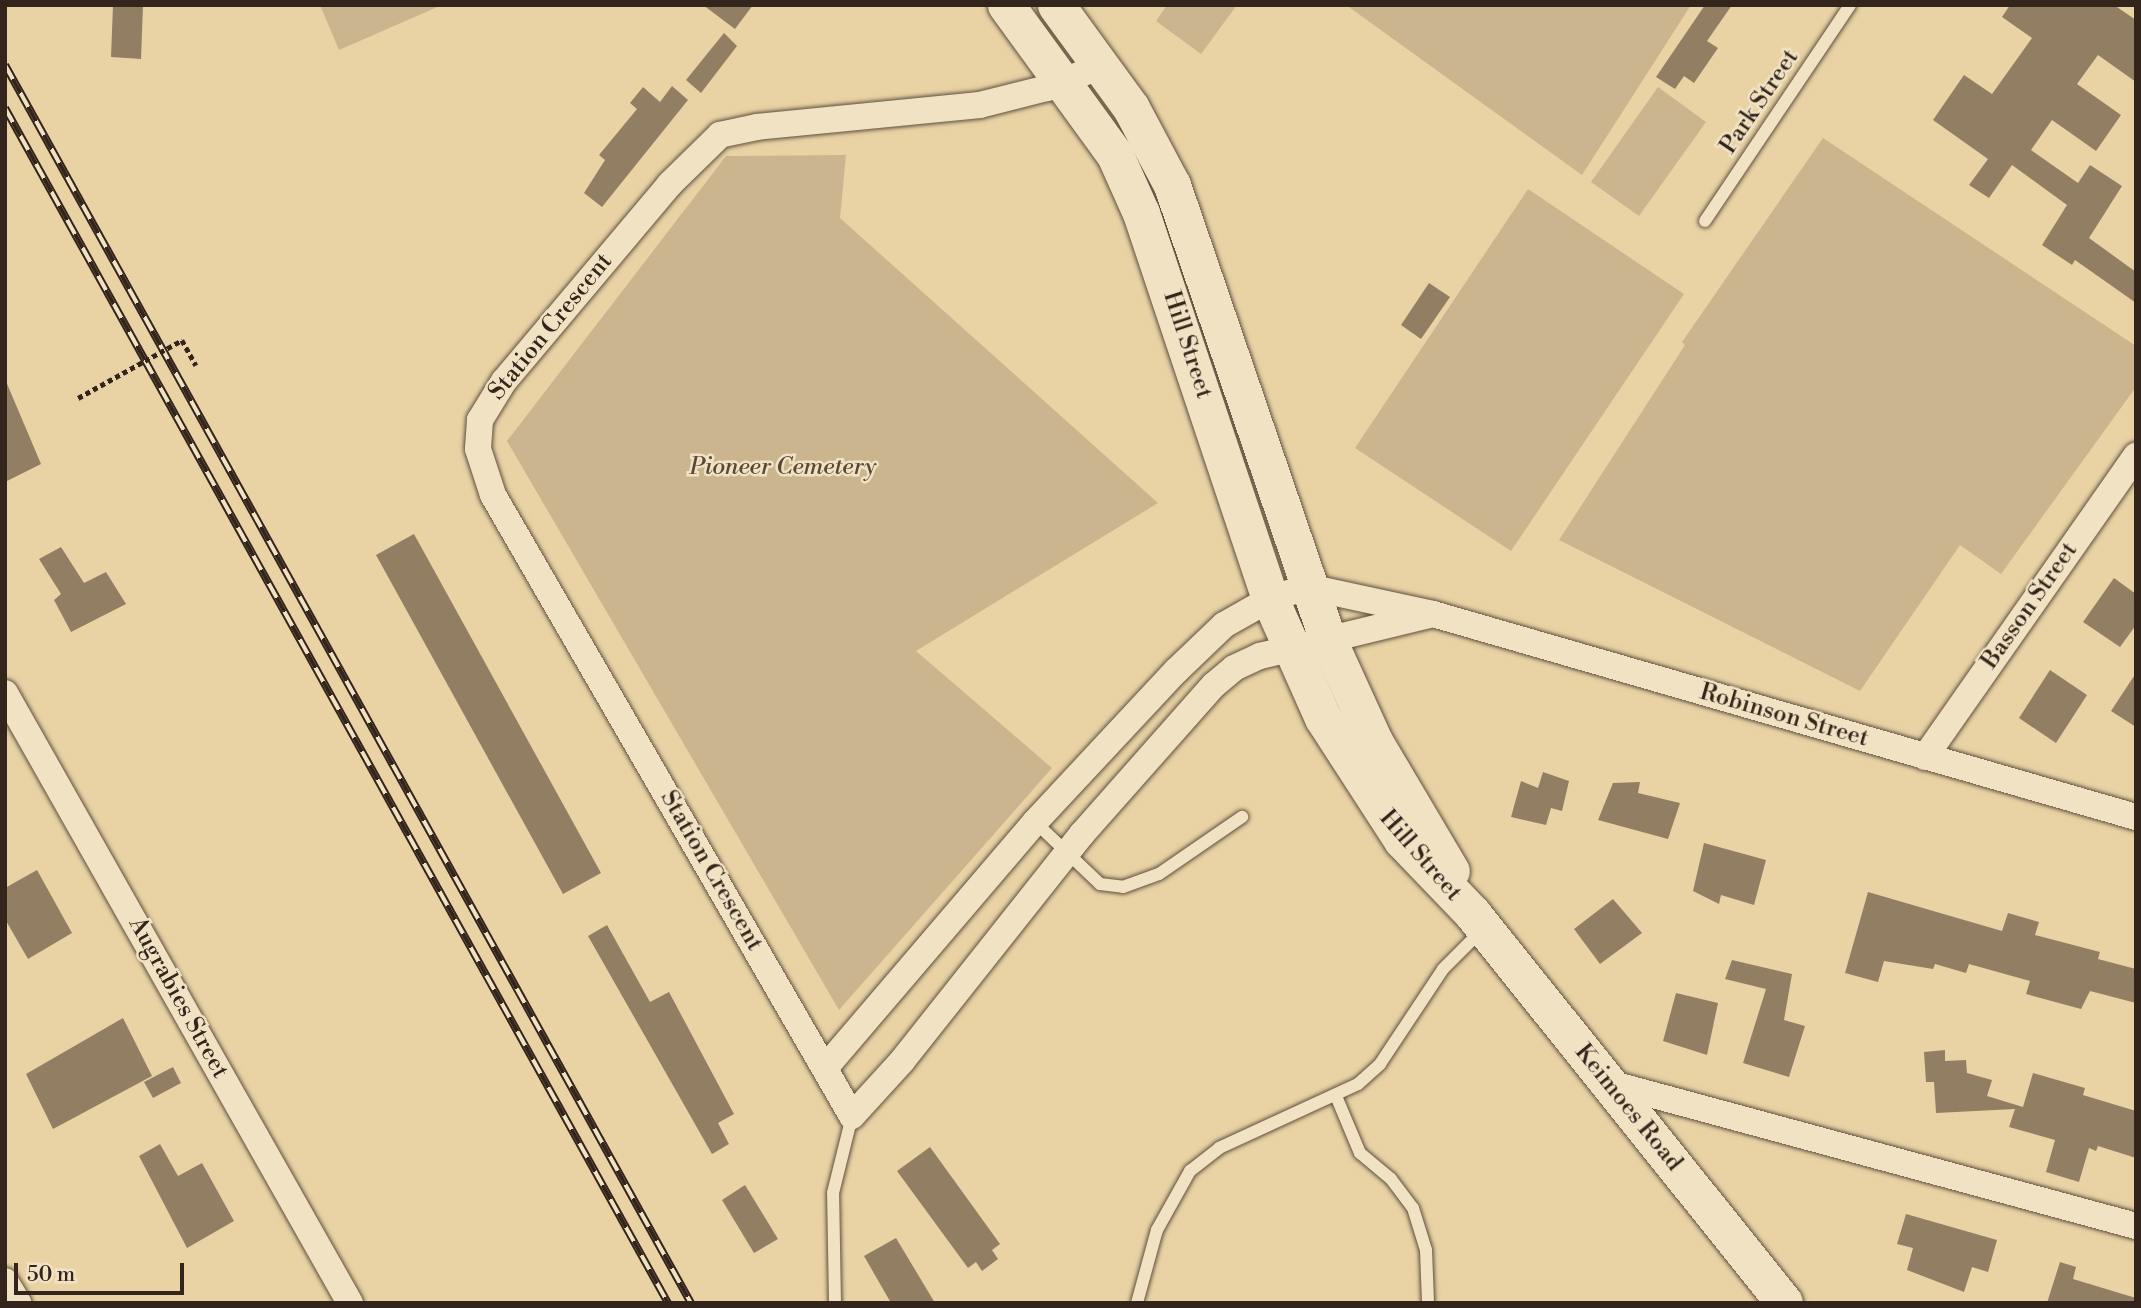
<!DOCTYPE html>
<style>
body{margin:0}
#map{position:relative;width:2141px;height:1308px;overflow:hidden;background:#e9d3a5;font-family:"Libre Bodoni",serif}
div>[style]{position:absolute}
.green>*{inset:0;background:#cab58e}
.building>*{inset:0;background:#927f63}
.path>*{height:4.5px;margin-top:-2.25px;transform-origin:0;background:repeating-linear-gradient(90deg,#33241c 0 5px,transparent 0 8.5px)}
.roads{filter:drop-shadow(0 0 2px #60503e) drop-shadow(0 0 2px #60503e)}
.lane>*{height:12px;margin:-6px;padding:0 6px;transform-origin:6px;border-radius:6px;background:#f1e2c4}
.street>*{height:26px;margin:-13px;padding:0 13px;transform-origin:13px;border-radius:13px;background:#f1e2c4}
.secondary>*{height:37px;margin:-18.5px;padding:0 18.5px;transform-origin:18.5px;border-radius:18.5px;background:#f1e2c4}
.rail>*{height:8px;margin-top:-4px;transform-origin:0;background:repeating-linear-gradient(90deg,#f1e2c4 0 16px,#33241c 0 32px);box-sizing:border-box;border-block:2px solid #33241c}
.path-bridge>*{height:4.5px;margin-top:-2.25px;transform-origin:0;background:repeating-linear-gradient(90deg,#33241c 0 5px,transparent 0 8.5px)}
span{translate:-50% -50%;white-space:nowrap;text-align:center;line-height:1.15;-webkit-text-stroke:5px #f1e2c4;paint-order:stroke}
.street-label{font-size:24px;color:#33241c}
.park-label{font-size:24px;color:#594838;font-style:italic}
.frame{position:absolute;inset:0;border:7px solid #33241c;pointer-events:none}
.scale{position:absolute;left:14px;top:1263px;width:170px;height:32px;box-sizing:border-box;border:4px solid #33241c;border-top:0;padding-left:9px;font-size:21px;line-height:24px;white-space:nowrap;color:#33241c;-webkit-text-stroke:5px #f1e2c4;paint-order:stroke}
</style>
<div id="map">
<div class="green">
<i style="clip-path:polygon(320px 5px,442px 5px,339px 50px)"></i>
<i style="clip-path:polygon(1167px 5px,1237px 5px,1201px 54px,1156px 21px)"></i>
<i style="clip-path:polygon(1346px 5px,1691px 5px,1582px 175px)"></i>
<i style="clip-path:polygon(1658px 87px,1706px 122px,1639px 216px,1591px 182px)"></i>
<i style="clip-path:polygon(1823px 138px,2136px 346px,2136px 387px,2001px 574px,1960px 545px,1860px 691px,1559px 540px,1685px 345px,1682px 342px)"></i>
<i style="clip-path:polygon(846px 155px,840px 218px,1158px 503px,916px 651px,1052px 768px,839px 1010px,507px 441px,726px 156px)"></i>
<i style="clip-path:polygon(1528px 189px,1684px 294px,1511px 551px,1355px 448px)"></i>
</div>
<div class="building">
<i style="clip-path:polygon(113px 5px,143px 5px,141px 59px,111px 57px)"></i>
<i style="clip-path:polygon(703px 5px,753px 5px,735px 29px)"></i>
<i style="clip-path:polygon(1705px 5px,1732px 5px,1707px 41px,1718px 48px,1694px 83px,1684px 76px,1675px 89px,1656px 77px)"></i>
<i style="clip-path:polygon(2010px 5px,2114px 5px,2136px 20px,2136px 82px,2098px 55px,2077px 84px,2121px 115px,2096px 151px,2052px 120px,2031px 150px,2078px 183px,2090px 165px,2122px 186px,2089px 238px,2136px 272px,2136px 303px,2075px 260px,2072px 265px,2042px 245px,2067px 205px,2012px 165px,1989px 198px,1969px 185px,1988px 159px,1933px 120px,1964px 75px,1992px 94px,2032px 38px,2002px 17px)"></i>
<i style="clip-path:polygon(724px 33px,737px 46px,701px 93px,686px 80px)"></i>
<i style="clip-path:polygon(672px 86px,688px 100px,602px 207px,584px 193px,605px 160px,599px 155px,637px 109px,630px 103px,643px 87px,660px 102px)"></i>
<i style="clip-path:polygon(1429px 283px,1450px 297px,1421px 339px,1401px 325px)"></i>
<i style="clip-path:polygon(5px 379px,41px 464px,5px 482px)"></i>
<i style="clip-path:polygon(414px 534px,601px 873px,563px 894px,376px 555px)"></i>
<i style="clip-path:polygon(61px 547px,84px 583px,106px 572px,126px 604px,71px 632px,54px 600px,61px 594px,39px 559px)"></i>
<i style="clip-path:polygon(2114px 578px,2136px 594px,2136px 625px,2120px 647px,2083px 622px)"></i>
<i style="clip-path:polygon(2050px 670px,2087px 695px,2056px 743px,2019px 718px)"></i>
<i style="clip-path:polygon(2136px 673px,2136px 727px,2111px 711px)"></i>
<i style="clip-path:polygon(1543px 772px,1569px 781px,1562px 811px,1551px 808px,1546px 825px,1511px 817px,1521px 781px,1538px 788px)"></i>
<i style="clip-path:polygon(1640px 782px,1638px 793px,1680px 803px,1668px 839px,1598px 820px,1613px 783px)"></i>
<i style="clip-path:polygon(1704px 843px,1766px 860px,1754px 905px,1721px 895px,1719px 904px,1693px 891px)"></i>
<i style="clip-path:polygon(37px 870px,72px 933px,28px 959px,5px 919px,5px 888px)"></i>
<i style="clip-path:polygon(1868px 892px,2002px 931px,2008px 913px,2039px 922px,2035px 935px,2100px 952px,2098px 959px,2136px 969px,2136px 1003px,2090px 991px,2081px 1009px,2026px 994px,2030px 981px,1969px 964px,1966px 973px,1935px 964px,1933px 969px,1884px 961px,1878px 982px,1845px 973px)"></i>
<i style="clip-path:polygon(1613px 899px,1642px 933px,1600px 964px,1574px 929px)"></i>
<i style="clip-path:polygon(607px 925px,650px 1002px,669px 992px,734px 1114px,718px 1123px,729px 1144px,712px 1154px,588px 936px)"></i>
<i style="clip-path:polygon(1732px 960px,1792px 974px,1784px 1020px,1805px 1026px,1789px 1077px,1743px 1063px,1766px 989px,1725px 979px)"></i>
<i style="clip-path:polygon(1676px 993px,1718px 1003px,1707px 1055px,1663px 1041px)"></i>
<i style="clip-path:polygon(123px 1018px,152px 1076px,53px 1129px,26px 1074px)"></i>
<i style="clip-path:polygon(1945px 1050px,1945px 1061px,1966px 1060px,1967px 1073px,1992px 1080px,1987px 1096px,2023px 1107px,2033px 1073px,2085px 1088px,2083px 1095px,2136px 1111px,2136px 1158px,2098px 1146px,2096px 1151px,2089px 1148px,2079px 1182px,2046px 1172px,2055px 1140px,2009px 1127px,2015px 1109px,1936px 1113px,1934px 1082px,1926px 1082px,1924px 1052px)"></i>
<i style="clip-path:polygon(173px 1067px,181px 1083px,153px 1098px,144px 1082px)"></i>
<i style="clip-path:polygon(160px 1144px,178px 1176px,202px 1163px,234px 1221px,187px 1248px,139px 1156px)"></i>
<i style="clip-path:polygon(930px 1147px,1000px 1244px,992px 1250px,998px 1259px,982px 1271px,976px 1262px,968px 1268px,897px 1171px)"></i>
<i style="clip-path:polygon(745px 1185px,778px 1239px,754px 1253px,722px 1200px)"></i>
<i style="clip-path:polygon(1906px 1214px,1997px 1240px,1988px 1272px,1972px 1267px,1964px 1292px,1907px 1270px,1913px 1248px,1897px 1244px)"></i>
<i style="clip-path:polygon(896px 1238px,935px 1303px,891px 1303px,864px 1256px)"></i>
<i style="clip-path:polygon(2060px 1262px,2076px 1267px,2073px 1279px,2136px 1298px,2136px 1303px,2047px 1303px)"></i>
</div>
<div class="path">
<i style="left:182px;top:340px;width:29px;rotate:61deg"></i>
</div>
<div class="roads">
<div class="lane">
<i style="left:1705px;top:221px;width:260px;rotate:-56.1deg"></i>
<i style="left:1035px;top:822px;width:90px;rotate:43.6deg"></i>
<i style="left:1100px;top:884px;width:23px;rotate:7deg"></i>
<i style="left:1123px;top:887px;width:38px;rotate:-20deg"></i>
<i style="left:1159px;top:874px;width:101px;rotate:-34.5deg"></i>
<i style="left:1336px;top:1096px;width:62px;rotate:67.2deg"></i>
<i style="left:1360px;top:1153px;width:40px;rotate:40deg"></i>
<i style="left:1391px;top:1179px;width:36px;rotate:53deg"></i>
<i style="left:1413px;top:1208px;width:44px;rotate:72.8deg"></i>
<i style="left:1426px;top:1250px;width:53px;rotate:87.8deg"></i>
<i style="left:835px;top:1303px;width:110px;rotate:-91deg"></i>
<i style="left:833px;top:1193px;width:79px;rotate:-76.1deg"></i>
<i style="left:1137px;top:1303px;width:76px;rotate:-74.7deg"></i>
<i style="left:1157px;top:1230px;width:68px;rotate:-60.8deg"></i>
<i style="left:1190px;top:1171px;width:37px;rotate:-38deg"></i>
<i style="left:1219px;top:1148px;width:153px;rotate:-24.7deg"></i>
<i style="left:1358px;top:1084px;width:30px;rotate:-42deg"></i>
<i style="left:1380px;top:1064px;width:114px;rotate:-56.4deg"></i>
<i style="left:1443px;top:969px;width:54px;rotate:-45deg"></i>
</div>
<div class="street">
<i style="left:1103px;top:65px;width:61px;rotate:157.7deg"></i>
<i style="left:1047px;top:88px;width:69px;rotate:165.8deg"></i>
<i style="left:980px;top:105px;width:224px;rotate:174.4deg"></i>
<i style="left:757px;top:127px;width:38px;rotate:168deg"></i>
<i style="left:720px;top:135px;width:70px;rotate:135.6deg"></i>
<i style="left:670px;top:184px;width:258px;rotate:130.1deg"></i>
<i style="left:504px;top:381px;width:46px;rotate:121.6deg"></i>
<i style="left:480px;top:420px;width:29px;rotate:94deg"></i>
<i style="left:478px;top:449px;width:48px;rotate:71.9deg"></i>
<i style="left:493px;top:495px;width:717px;rotate:59.97deg"></i>
<i style="left:852px;top:1116px;width:74px;rotate:-47.7deg"></i>
<i style="left:902px;top:1061px;width:290px;rotate:-51.6deg"></i>
<i style="left:1082px;top:834px;width:199px;rotate:-48.5deg"></i>
<i style="left:1214px;top:685px;width:26px;rotate:-40deg"></i>
<i style="left:1234px;top:668px;width:29px;rotate:-25deg"></i>
<i style="left:1260px;top:656px;width:178px;rotate:-13.6deg"></i>
<i style="left:5px;top:693px;width:701px;rotate:60.51deg"></i>
<i style="left:1925px;top:757px;width:368px;rotate:-55deg"></i>
<i style="left:825px;top:1068px;width:323px;rotate:-49.5deg"></i>
<i style="left:1035px;top:822px;width:207px;rotate:-47deg"></i>
<i style="left:1176px;top:671px;width:66px;rotate:-43.8deg"></i>
<i style="left:1224px;top:625px;width:53px;rotate:-29.5deg"></i>
<i style="left:1270px;top:599px;width:40px;rotate:-18deg"></i>
<i style="left:1308px;top:587px;width:128px;rotate:12.2deg"></i>
<i style="left:1433px;top:614px;width:732px;rotate:16.11deg"></i>
<i style="left:1609px;top:1083px;width:546px;rotate:15.18deg"></i>
<i style="left:5px;top:1281px;width:26px;rotate:59deg"></i>
</div>
<div class="secondary">
<i style="left:1006px;top:5px;width:185px;rotate:54deg"></i>
<i style="left:1115px;top:155px;width:64px;rotate:65.9deg"></i>
<i style="left:1141px;top:213px;width:407px;rotate:71.5deg"></i>
<i style="left:1270px;top:599px;width:130px;rotate:66deg"></i>
<i style="left:1323px;top:718px;width:145px;rotate:57.1deg"></i>
<i style="left:1402px;top:840px;width:101px;rotate:46.2deg"></i>
<i style="left:1472px;top:913px;width:499px;rotate:51.3deg"></i>
<i style="left:1056px;top:5px;width:127px;rotate:53.9deg"></i>
<i style="left:1131px;top:108px;width:87px;rotate:62deg"></i>
<i style="left:1172px;top:185px;width:481px;rotate:71.1deg"></i>
<i style="left:1328px;top:640px;width:111px;rotate:65.5deg"></i>
<i style="left:1374px;top:741px;width:151px;rotate:59.4deg"></i>
</div>
</div>
<div class="rail">
<i style="left:5px;top:65px;width:1415px;rotate:61.01deg"></i>
<i style="left:5px;top:108px;width:1367px;rotate:60.98deg"></i>
</div>
<div class="path-bridge">
<i style="left:78px;top:398px;width:119px;rotate:-29.1deg"></i>
</div>
<div class="street-label">
<span style="left:1760px;top:102px;rotate:-56deg">Park Street</span>
<span style="left:551px;top:327px;rotate:-51deg">Station Crescent</span>
<span style="left:1187px;top:345px;rotate:72deg">Hill Street</span>
<span style="left:2030px;top:606px;rotate:-55deg">Basson Street</span>
<span style="left:1784px;top:716px;rotate:16deg">Robinson Street</span>
<span style="left:1420px;top:856px;rotate:49deg">Hill Street</span>
<span style="left:711px;top:871px;rotate:60deg">Station Crescent</span>
<span style="left:178px;top:998px;rotate:61deg">Augrabies Street</span>
<span style="left:1628px;top:1108px;rotate:51deg">Keimoes Road</span>
</div>
<div class="park-label">
<span style="left:783px;top:468px">Pioneer Cemetery</span>
</div>
<div class="frame"></div>
<div class="scale">50 m</div>
</div>
